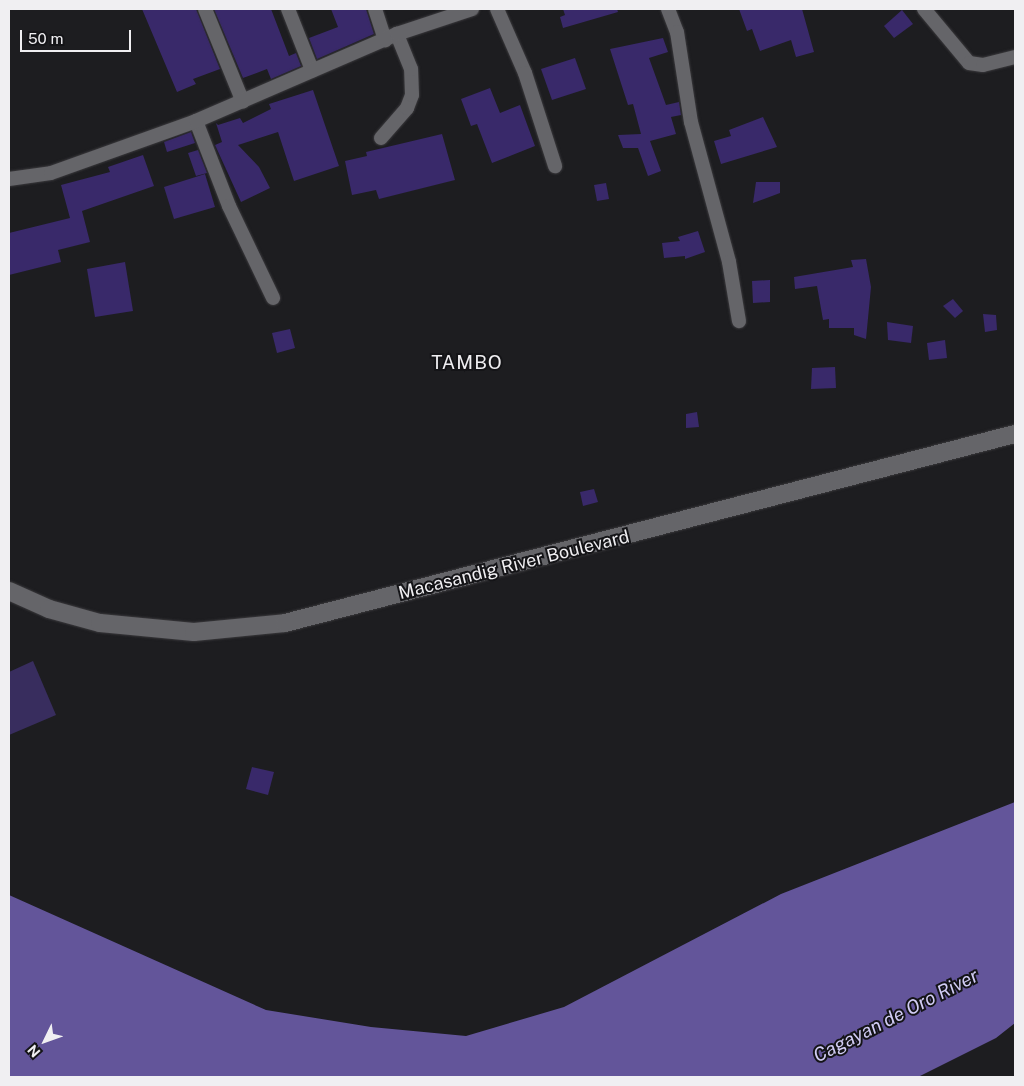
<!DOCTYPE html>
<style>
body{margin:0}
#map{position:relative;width:1024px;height:1086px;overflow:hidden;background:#1d1d20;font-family:"Public Sans",sans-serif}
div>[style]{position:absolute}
.green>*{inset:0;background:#382d5e}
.water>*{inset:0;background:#63559a}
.building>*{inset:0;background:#39296a}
.roads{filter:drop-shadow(0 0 1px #3b3a3d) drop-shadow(0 0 1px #3b3a3d)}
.minor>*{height:14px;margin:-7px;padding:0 7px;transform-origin:7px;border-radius:7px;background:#656569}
.tertiary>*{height:18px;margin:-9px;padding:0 9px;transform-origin:9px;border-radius:9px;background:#656569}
span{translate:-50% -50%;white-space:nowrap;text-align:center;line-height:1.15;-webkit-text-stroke:4px #141417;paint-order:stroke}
.street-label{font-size:18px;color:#f0eff2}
.neighbourhood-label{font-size:19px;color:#f0eff2;letter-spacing:1px}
.water-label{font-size:19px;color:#d2cdf5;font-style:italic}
.frame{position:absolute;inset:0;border:10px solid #f0eff2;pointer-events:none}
.north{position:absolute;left:20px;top:1016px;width:50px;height:50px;-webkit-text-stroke:4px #141417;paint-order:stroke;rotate:228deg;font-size:14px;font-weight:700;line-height:20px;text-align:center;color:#f0eff2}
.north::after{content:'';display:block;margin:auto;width:18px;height:22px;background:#f0eff2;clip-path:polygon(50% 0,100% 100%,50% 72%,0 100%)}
.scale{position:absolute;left:20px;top:30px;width:111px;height:22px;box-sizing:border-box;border:2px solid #f0eff2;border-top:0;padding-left:6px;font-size:15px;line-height:18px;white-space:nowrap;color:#f0eff2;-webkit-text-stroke:4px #141417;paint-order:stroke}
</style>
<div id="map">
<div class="green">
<i style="clip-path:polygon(33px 661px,56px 715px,9px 735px,9px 672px)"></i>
</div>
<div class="water">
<i style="clip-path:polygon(1015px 802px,1015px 1023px,996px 1038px,918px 1077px,9px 1077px,9px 895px,266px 1010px,371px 1027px,466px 1036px,564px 1007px,781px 894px)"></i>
</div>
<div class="building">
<i style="clip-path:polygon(142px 9px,196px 9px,220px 69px,193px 79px,196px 84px,177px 92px)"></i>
<i style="clip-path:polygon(214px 9px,271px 9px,289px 56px,296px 53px,301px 66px,271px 79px,267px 69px,243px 78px)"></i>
<i style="clip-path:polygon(331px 9px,366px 9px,374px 34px,317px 59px,309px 38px,338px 27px)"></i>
<i style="clip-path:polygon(563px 9px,617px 9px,618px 12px,563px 28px,560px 17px,565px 15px)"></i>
<i style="clip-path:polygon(739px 9px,802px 9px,814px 52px,796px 57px,791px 40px,760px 51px,752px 29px,747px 31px)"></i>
<i style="clip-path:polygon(902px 10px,913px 24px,894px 38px,884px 26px)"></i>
<i style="clip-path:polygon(663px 38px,668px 52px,649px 58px,666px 105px,679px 102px,681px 115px,671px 117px,676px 134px,650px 141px,661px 171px,648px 176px,638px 148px,623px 148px,618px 135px,641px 134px,633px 104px,628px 105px,610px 49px)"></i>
<i style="clip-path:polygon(575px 58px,586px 89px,552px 100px,541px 69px)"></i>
<i style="clip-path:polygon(490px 88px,500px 113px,520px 105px,535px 146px,492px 163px,477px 124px,471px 126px,461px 99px)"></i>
<i style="clip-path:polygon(313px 90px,339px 166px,294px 181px,278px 132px,238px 145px,259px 167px,270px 188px,241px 202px,215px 145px,222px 142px,216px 123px,218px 125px,240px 118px,243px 123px,271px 109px,269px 104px)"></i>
<i style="clip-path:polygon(763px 117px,777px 147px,721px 164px,714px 141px,731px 136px,729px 130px)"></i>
<i style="clip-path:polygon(191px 132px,195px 143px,167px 152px,164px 142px)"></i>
<i style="clip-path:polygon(442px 134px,455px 180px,379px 199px,376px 190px,352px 195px,345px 161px,367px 156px,366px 152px)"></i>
<i style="clip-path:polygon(198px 150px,207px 173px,196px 176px,188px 153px)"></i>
<i style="clip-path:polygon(143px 155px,154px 186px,82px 211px,90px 242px,58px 250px,61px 262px,9px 275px,9px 233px,70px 218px,61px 185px,110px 172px,108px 167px)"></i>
<i style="clip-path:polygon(205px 174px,215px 207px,174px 219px,164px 187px)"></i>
<i style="clip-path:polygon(756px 182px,780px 182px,780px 193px,753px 203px)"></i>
<i style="clip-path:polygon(606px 183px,609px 199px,597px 201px,594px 185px)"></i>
<i style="clip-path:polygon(698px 231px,705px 252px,685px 259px,685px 256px,664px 258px,662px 243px,680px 241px,678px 237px)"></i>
<i style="clip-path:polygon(866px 259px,871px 287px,866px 339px,854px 335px,854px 328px,829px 328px,829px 319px,823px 320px,817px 286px,795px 289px,794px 277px,853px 267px,851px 260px)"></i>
<i style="clip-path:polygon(125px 262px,133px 311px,95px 317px,87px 269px)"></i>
<i style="clip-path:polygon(770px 280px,770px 302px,753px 303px,752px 281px)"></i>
<i style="clip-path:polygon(953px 299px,963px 311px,955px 318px,943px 306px)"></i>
<i style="clip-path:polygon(983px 314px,996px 315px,997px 330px,985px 332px)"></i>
<i style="clip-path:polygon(887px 322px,913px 326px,911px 343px,888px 340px)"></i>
<i style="clip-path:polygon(290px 329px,295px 348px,277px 353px,272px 333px)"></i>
<i style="clip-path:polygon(945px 340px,947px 358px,929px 360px,927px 343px)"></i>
<i style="clip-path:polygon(835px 367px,836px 388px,811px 389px,812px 368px)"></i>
<i style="clip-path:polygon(697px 412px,699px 427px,686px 428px,686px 414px)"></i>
<i style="clip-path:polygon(594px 489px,598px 502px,583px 506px,580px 492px)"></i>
<i style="clip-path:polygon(252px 767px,274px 772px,268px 795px,246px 789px)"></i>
</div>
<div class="roads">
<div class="minor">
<i style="left:205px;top:9px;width:100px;rotate:67.8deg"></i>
<i style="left:288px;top:9px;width:66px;rotate:68.5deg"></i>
<i style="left:375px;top:9px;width:33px;rotate:72deg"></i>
<i style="left:497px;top:9px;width:70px;rotate:66.4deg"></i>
<i style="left:525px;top:73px;width:98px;rotate:72.1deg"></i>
<i style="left:668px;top:9px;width:25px;rotate:69deg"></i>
<i style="left:677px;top:32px;width:91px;rotate:81.2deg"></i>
<i style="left:691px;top:122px;width:145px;rotate:74.8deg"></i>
<i style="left:729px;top:262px;width:60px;rotate:80.4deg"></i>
<i style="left:924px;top:9px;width:70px;rotate:50.2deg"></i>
<i style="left:969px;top:63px;width:14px;rotate:8deg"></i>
<i style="left:983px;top:65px;width:33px;rotate:-14deg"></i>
<i style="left:196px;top:121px;width:91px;rotate:68.8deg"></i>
<i style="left:229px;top:206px;width:102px;rotate:64.4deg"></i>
<i style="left:381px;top:138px;width:40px;rotate:-49deg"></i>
<i style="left:407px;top:108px;width:14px;rotate:-69deg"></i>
<i style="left:412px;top:95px;width:26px;rotate:-92deg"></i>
<i style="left:411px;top:69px;width:38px;rotate:-112deg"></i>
<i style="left:9px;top:179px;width:42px;rotate:-8.1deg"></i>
<i style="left:51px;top:173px;width:154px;rotate:-19.7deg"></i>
<i style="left:196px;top:121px;width:219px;rotate:-23.4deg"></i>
<i style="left:397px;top:34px;width:79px;rotate:-18.4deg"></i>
</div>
<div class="tertiary">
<i style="left:9px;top:591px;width:44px;rotate:24.2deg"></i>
<i style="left:49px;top:609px;width:53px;rotate:15.4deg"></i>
<i style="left:100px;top:623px;width:94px;rotate:5.5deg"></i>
<i style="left:194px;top:632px;width:91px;rotate:-5.6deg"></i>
<i style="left:285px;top:623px;width:754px;rotate:-14.52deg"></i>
</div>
</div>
<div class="street-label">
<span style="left:514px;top:565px;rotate:-14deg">Macasandig River Boulevard</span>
</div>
<div class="neighbourhood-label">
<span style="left:467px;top:363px">TAMBO</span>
</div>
<div class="water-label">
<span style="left:896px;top:1016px;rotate:-27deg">Cagayan de Oro River</span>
</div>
<div class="frame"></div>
<div class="north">N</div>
<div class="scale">50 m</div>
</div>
